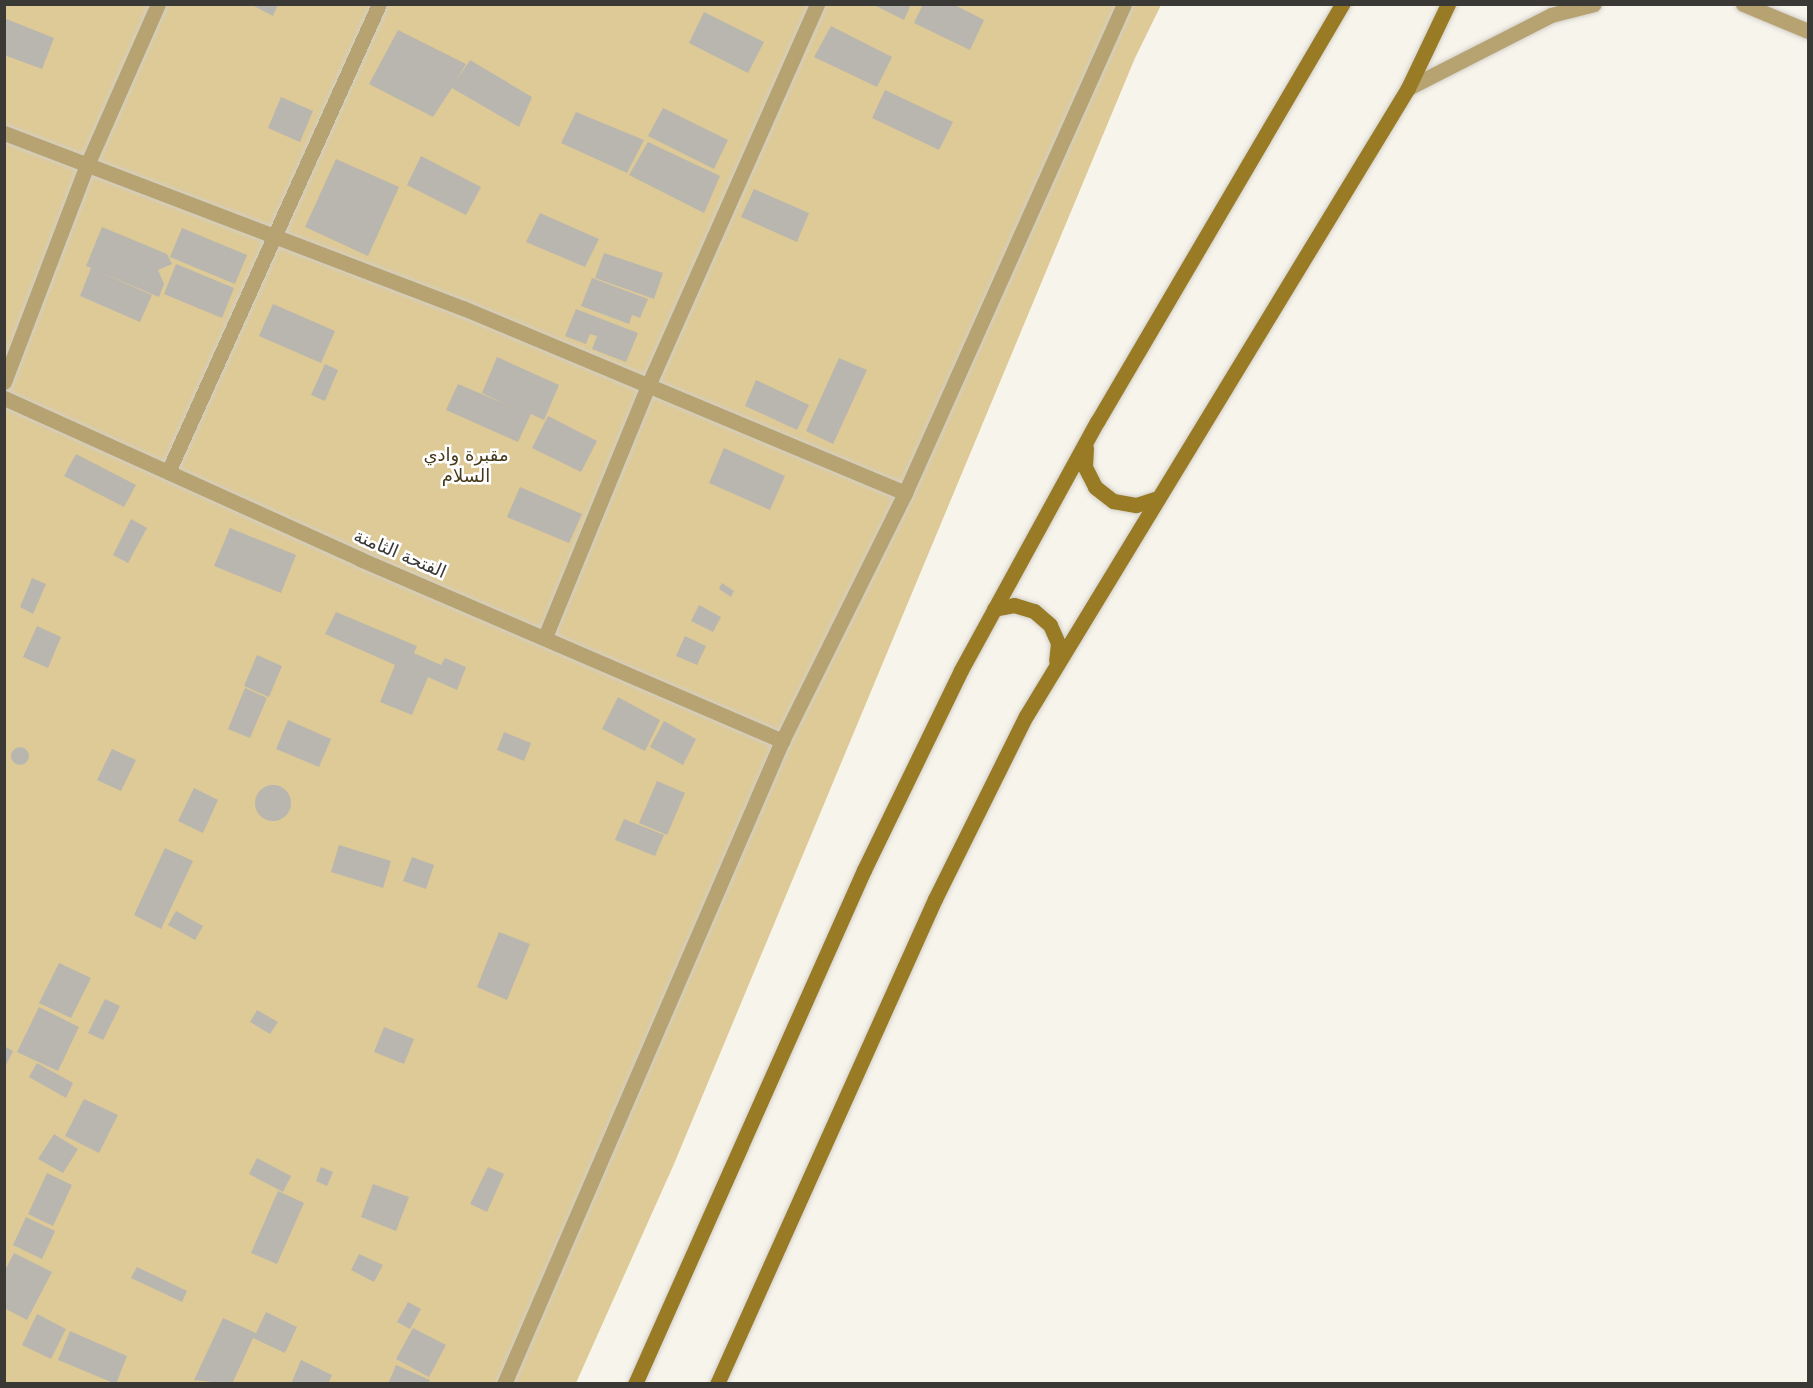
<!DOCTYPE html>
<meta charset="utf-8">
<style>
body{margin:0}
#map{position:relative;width:1813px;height:1388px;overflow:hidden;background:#f7f4ec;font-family:"DejaVu Sans","Noto Sans Arabic",sans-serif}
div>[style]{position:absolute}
.green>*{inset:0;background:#deca96}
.building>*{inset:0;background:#b9b6af}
.round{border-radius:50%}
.roads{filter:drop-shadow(0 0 2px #d1cfc8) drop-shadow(0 0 2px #d1cfc8)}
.service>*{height:15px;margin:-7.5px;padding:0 7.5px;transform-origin:7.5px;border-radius:7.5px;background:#b7a372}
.minor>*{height:15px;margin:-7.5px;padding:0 7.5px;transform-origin:7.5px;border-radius:7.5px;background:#b7a372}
.tertiary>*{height:15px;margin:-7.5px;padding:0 7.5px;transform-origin:7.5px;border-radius:7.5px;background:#b7a372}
.secondary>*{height:15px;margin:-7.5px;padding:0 7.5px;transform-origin:7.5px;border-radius:7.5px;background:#997b26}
span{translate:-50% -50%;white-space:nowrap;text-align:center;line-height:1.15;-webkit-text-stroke:5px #fff;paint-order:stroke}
.park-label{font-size:18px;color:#473a1a}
.street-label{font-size:18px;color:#3a3936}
.frame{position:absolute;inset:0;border:6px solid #3a3936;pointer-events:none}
</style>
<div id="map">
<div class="green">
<i style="clip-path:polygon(5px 5px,1161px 5px,1135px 58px,674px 1164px,576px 1383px,5px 1384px)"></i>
</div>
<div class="building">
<i style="clip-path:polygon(250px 4px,278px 4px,273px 16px)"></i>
<i style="clip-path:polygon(872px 4px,911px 4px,904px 20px)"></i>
<i style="clip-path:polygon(923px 4px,953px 4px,984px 20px,970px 50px,914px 23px)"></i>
<i style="clip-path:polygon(704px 12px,764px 42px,748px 73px,689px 43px)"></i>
<i style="clip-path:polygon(4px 18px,54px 38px,42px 69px,4px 55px)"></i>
<i style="clip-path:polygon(831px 26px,892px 57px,877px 87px,814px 57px)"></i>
<i style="clip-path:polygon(398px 30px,466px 64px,456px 81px,470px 60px,532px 97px,519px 127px,452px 88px,433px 117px,369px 84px)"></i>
<i style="clip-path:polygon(885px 90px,953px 122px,939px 150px,872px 118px)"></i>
<i style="clip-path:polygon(281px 97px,313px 111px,300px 142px,268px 128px)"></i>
<i style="clip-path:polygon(663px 108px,728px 140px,714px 169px,648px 136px)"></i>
<i style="clip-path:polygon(576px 112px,644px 140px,627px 173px,561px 143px)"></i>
<i style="clip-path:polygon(648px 142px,720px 176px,704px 213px,629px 175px)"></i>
<i style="clip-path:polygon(421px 156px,481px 187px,466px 215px,407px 185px)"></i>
<i style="clip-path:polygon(336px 159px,399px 187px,368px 256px,305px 227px)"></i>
<i style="clip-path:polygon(754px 189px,809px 213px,797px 242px,741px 217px)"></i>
<i style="clip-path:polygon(540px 213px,599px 239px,585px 267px,526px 242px)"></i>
<i style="clip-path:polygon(102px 227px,167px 254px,172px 264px,158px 270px,164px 284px,159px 297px,93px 269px,152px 295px,140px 322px,80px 296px,91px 268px,86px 266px)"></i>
<i style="clip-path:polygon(182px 228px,247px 255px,235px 284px,170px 257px)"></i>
<i style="clip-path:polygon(604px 253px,663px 273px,654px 299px,595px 278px)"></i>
<i style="clip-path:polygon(176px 264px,234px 288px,222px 318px,164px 294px)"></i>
<i style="clip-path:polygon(592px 278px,648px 299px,640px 318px,632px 315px,629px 324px,581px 306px)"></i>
<i style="clip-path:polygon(273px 304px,335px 331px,321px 363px,259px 336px)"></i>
<i style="clip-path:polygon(576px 309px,638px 333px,626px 362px,592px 349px,597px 336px,590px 334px,586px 344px,565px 336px)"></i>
<i style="clip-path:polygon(497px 357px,559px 385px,544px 420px,531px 414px,518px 442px,446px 410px,458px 384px,505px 404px,482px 393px)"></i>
<i style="clip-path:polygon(839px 358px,867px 370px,833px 444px,806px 431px)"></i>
<i style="clip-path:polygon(325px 364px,338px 370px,325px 401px,311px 395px)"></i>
<i style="clip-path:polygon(756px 380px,809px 405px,797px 430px,745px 406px)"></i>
<i style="clip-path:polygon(548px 416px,597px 441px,581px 472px,532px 448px)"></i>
<i style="clip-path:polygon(724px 448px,785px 476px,770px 510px,709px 483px)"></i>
<i style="clip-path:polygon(76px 454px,136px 485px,124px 507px,64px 476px)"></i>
<i style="clip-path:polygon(520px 487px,582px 514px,569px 543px,507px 517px)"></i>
<i style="clip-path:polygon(131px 519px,147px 528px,128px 563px,113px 555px)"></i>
<i style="clip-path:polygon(230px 528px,296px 555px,281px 593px,214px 566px)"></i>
<i style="clip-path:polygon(32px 578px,46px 584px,33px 614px,20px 607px)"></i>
<i style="clip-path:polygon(722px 583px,734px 591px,731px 597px,719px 589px)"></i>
<i style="clip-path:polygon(699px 605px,721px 617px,713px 632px,691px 621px)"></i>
<i style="clip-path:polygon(336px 612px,417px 646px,414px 653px,441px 665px,445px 658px,466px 667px,457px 690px,428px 677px,412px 715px,380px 702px,395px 665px,325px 634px)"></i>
<i style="clip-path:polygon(37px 626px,61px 637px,48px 668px,23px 657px)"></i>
<i style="clip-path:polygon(685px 636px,706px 646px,697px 665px,676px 656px)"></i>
<i style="clip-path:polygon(257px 655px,282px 666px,269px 697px,244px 686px)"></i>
<i style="clip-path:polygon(245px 688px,267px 698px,250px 738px,228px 729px)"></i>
<i style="clip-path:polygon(618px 697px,660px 720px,645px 751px,602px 729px)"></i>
<i style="clip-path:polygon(288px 720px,331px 739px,319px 767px,276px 749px)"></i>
<i style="clip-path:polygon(664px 721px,696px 739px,683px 765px,650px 747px)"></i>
<i style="clip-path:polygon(504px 732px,531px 743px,524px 761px,497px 750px)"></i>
<i class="round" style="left:11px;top:747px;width:18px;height:18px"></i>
<i style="clip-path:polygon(112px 749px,136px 760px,121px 791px,97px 780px)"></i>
<i style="clip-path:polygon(657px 781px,685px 793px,667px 835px,639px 823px)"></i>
<i class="round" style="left:255px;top:785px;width:36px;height:36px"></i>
<i style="clip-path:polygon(194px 788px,218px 800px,203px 833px,178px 821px)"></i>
<i style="clip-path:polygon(624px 819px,664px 835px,655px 856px,615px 840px)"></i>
<i style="clip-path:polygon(339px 845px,391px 861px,383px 888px,331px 872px)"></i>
<i style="clip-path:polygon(165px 848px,193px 861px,161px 929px,134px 915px)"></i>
<i style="clip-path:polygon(412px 857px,434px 865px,426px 889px,403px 881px)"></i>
<i style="clip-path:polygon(176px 911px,203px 926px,195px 940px,168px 925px)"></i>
<i style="clip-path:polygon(499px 932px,530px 944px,507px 1000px,477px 987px)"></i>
<i style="clip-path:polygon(59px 963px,91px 978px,71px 1018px,39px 1003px)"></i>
<i style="clip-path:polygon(105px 999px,120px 1006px,103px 1040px,88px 1033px)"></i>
<i style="clip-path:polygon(39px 1007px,79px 1027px,58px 1071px,17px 1052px)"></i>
<i style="clip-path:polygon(257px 1010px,278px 1022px,270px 1034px,250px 1022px)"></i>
<i style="clip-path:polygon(384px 1027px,414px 1039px,404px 1064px,374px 1052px)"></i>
<i style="clip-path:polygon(4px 1046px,13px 1051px,4px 1069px)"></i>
<i style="clip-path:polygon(37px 1063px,73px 1083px,66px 1098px,29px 1077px)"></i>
<i style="clip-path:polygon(84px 1099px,118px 1115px,99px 1153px,65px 1136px)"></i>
<i style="clip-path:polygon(54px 1134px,78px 1149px,63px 1173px,38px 1159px)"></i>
<i style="clip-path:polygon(257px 1158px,291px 1176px,283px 1192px,249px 1174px)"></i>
<i style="clip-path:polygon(321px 1167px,333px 1172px,327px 1186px,316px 1181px)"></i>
<i style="clip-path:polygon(488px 1167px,504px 1174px,487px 1212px,470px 1204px)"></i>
<i style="clip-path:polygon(47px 1173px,72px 1185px,53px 1226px,28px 1214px)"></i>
<i style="clip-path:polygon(373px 1184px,409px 1197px,396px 1231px,361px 1217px)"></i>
<i style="clip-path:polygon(278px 1191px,304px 1203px,277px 1264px,251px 1253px)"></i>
<i style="clip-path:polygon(26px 1217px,55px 1231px,42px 1259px,13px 1245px)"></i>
<i style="clip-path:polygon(14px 1253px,52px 1272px,27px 1320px,4px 1308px,4px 1272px)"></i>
<i style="clip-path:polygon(359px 1254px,383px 1265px,374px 1282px,351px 1270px)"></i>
<i style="clip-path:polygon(137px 1267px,187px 1291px,182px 1302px,131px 1278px)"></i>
<i style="clip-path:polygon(408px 1302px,421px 1309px,410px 1329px,397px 1322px)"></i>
<i style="clip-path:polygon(266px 1312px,297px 1327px,285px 1353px,253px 1338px,232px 1384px,194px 1380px,223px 1318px,256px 1333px)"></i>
<i style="clip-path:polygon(37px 1314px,66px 1329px,51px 1359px,22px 1345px)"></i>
<i style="clip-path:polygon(413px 1328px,446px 1345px,429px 1377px,396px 1359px)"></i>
<i style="clip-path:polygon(70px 1331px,127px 1356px,116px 1384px,58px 1360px)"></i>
<i style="clip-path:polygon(301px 1360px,332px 1375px,328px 1384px,291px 1384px)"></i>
<i style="clip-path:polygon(396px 1365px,430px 1380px,428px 1384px,388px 1384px)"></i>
</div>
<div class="roads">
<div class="service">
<i style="left:4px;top:133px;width:491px;rotate:20.9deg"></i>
<i style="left:463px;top:308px;width:479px;rotate:22.7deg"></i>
<i style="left:4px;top:382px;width:232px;rotate:-69.1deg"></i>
<i style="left:87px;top:165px;width:176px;rotate:-66.2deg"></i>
<i style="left:4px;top:398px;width:391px;rotate:24.3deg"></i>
<i style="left:360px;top:559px;width:460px;rotate:23.3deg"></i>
<i style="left:168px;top:472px;width:513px;rotate:-65.73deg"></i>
<i style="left:545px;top:637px;width:269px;rotate:-67.7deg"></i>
<i style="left:647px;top:388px;width:420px;rotate:-66.1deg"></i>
</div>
<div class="minor">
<i style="left:504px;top:1384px;width:701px;rotate:-66.62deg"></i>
<i style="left:782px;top:741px;width:277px;rotate:-63.6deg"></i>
<i style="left:905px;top:493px;width:536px;rotate:-65.87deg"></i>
</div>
<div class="tertiary">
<i style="left:1743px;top:4px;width:70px;rotate:22.6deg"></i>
<i style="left:1408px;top:88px;width:161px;rotate:-27deg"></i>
<i style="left:1551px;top:15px;width:44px;rotate:-14.3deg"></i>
</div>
<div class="secondary">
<i style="left:1086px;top:448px;width:19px;rotate:93deg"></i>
<i style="left:1085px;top:467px;width:22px;rotate:63deg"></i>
<i style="left:1095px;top:487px;width:23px;rotate:38deg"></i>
<i style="left:1113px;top:501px;width:23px;rotate:10deg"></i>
<i style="left:1136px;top:505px;width:23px;rotate:-18deg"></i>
<i style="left:994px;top:609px;width:20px;rotate:-11deg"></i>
<i style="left:1014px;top:605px;width:21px;rotate:17deg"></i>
<i style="left:1034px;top:611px;width:21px;rotate:41deg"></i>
<i style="left:1050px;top:625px;width:20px;rotate:66deg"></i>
<i style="left:1058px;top:643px;width:18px;rotate:96deg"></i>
<i style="left:635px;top:1384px;width:563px;rotate:-65.99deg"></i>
<i style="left:864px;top:870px;width:222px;rotate:-64.1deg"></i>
<i style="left:961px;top:670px;width:283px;rotate:-61.3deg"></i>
<i style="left:1097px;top:422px;width:485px;rotate:-59.6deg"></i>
<i style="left:717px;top:1384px;width:532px;rotate:-65.8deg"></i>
<i style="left:935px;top:899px;width:204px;rotate:-63.6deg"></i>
<i style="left:1026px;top:716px;width:735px;rotate:-58.69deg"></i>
<i style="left:1408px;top:88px;width:93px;rotate:-64.5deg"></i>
</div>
</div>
<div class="park-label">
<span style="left:466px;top:466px">مقبرة وادي<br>السلام</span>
</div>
<div class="street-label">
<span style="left:400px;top:554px;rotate:23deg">الفتحة الثامنة</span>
</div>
<div class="frame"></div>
</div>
